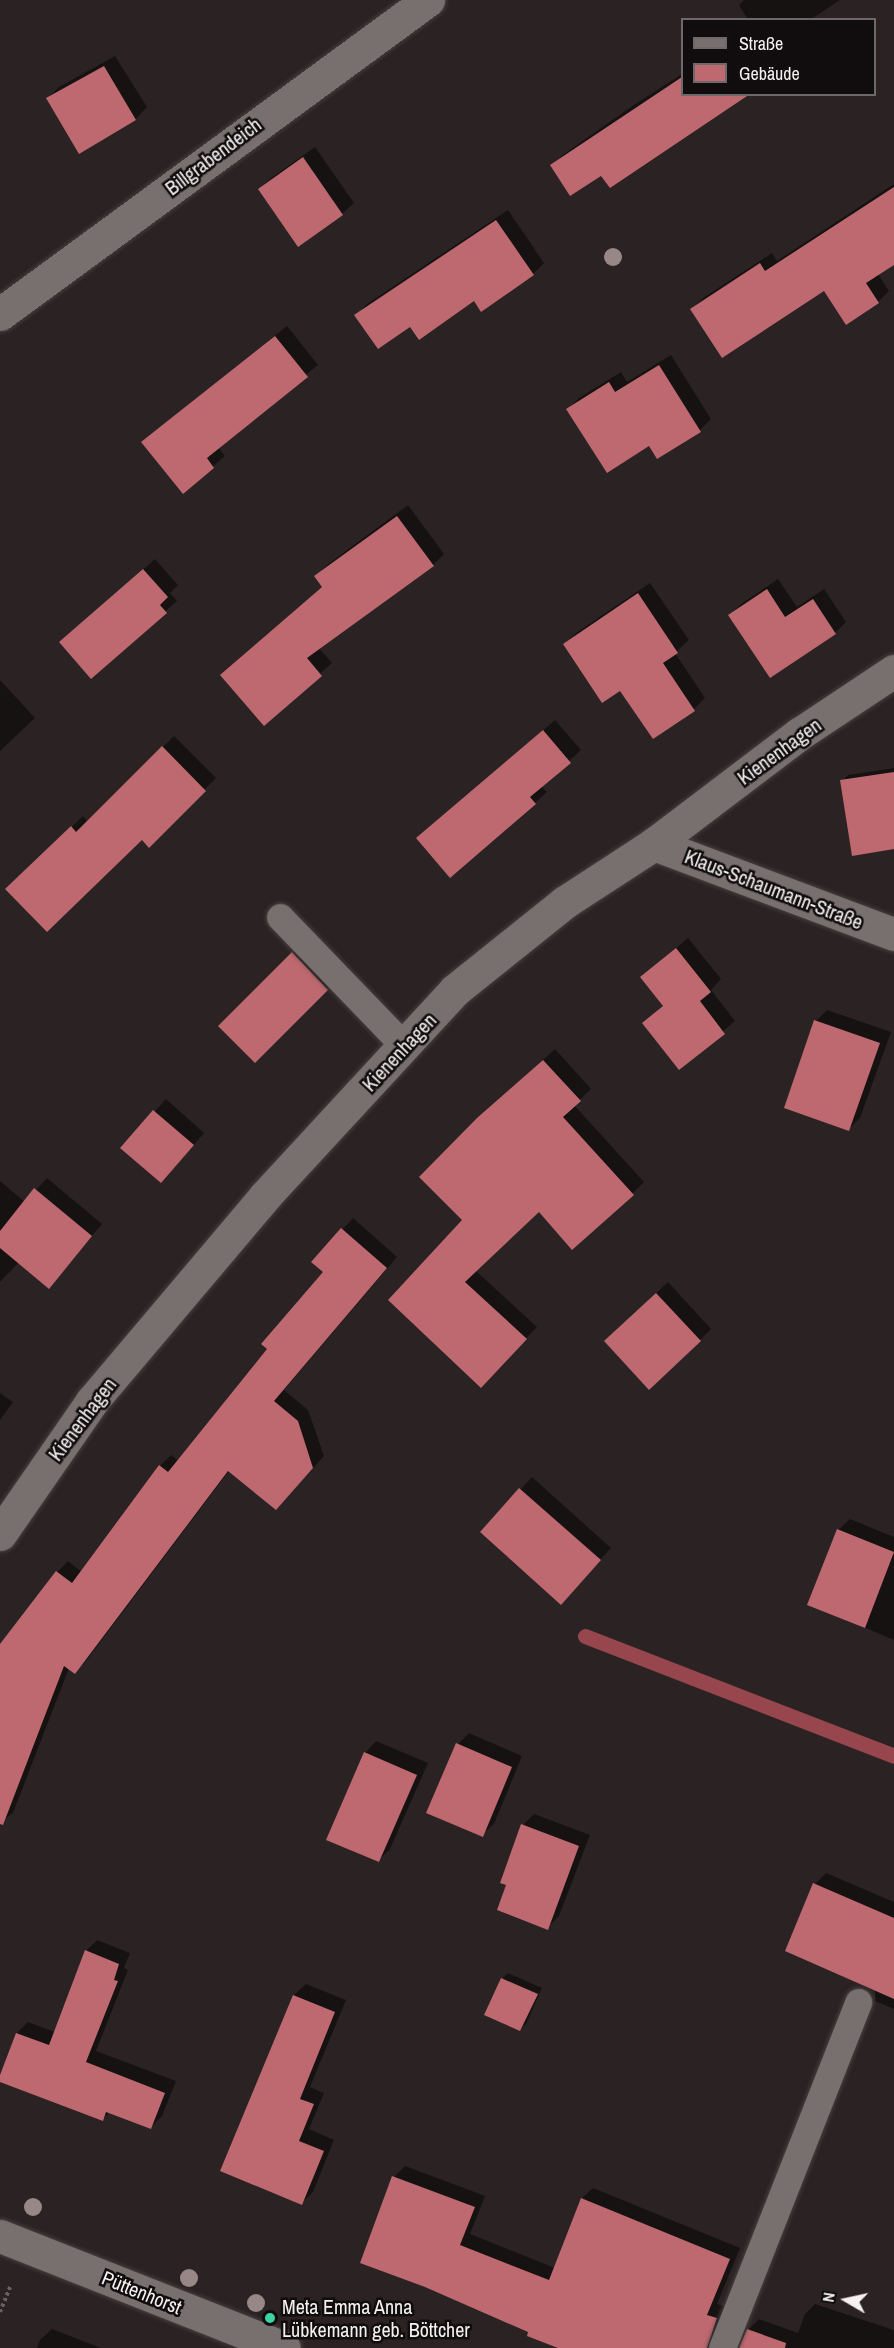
<!DOCTYPE html>
<meta charset="utf-8">
<style>
body{margin:0}
#map{position:relative;width:894px;height:2348px;overflow:hidden;background:#2b2323;font-family:"Archivo Narrow",sans-serif}
div>[style]{position:absolute}
.shadow>*{inset:0;background:#0007}
.stream>*{height:15px;margin:-7.5px;padding:0 7.5px;transform-origin:7.5px;border-radius:7.5px;background:#96464c}
.building>*{inset:0;background:#be696f}
.path>*{height:4px;margin-top:-2px;transform-origin:0;background:repeating-linear-gradient(90deg,#686161 0 3px,transparent 0 6px)}
.roads{filter:drop-shadow(0 0 2px #453e3f) drop-shadow(0 0 2px #453e3f)}
.lane>*{height:27px;margin:-13.5px;padding:0 13.5px;transform-origin:13.5px;border-radius:13.5px;background:#786f6f}
.street>*{height:33px;margin:-16.5px;padding:0 16.5px;transform-origin:16.5px;border-radius:16.5px;background:#786f6f}
.trees>*{width:18px;height:18px;margin:-9px;border-radius:50%;background:#988787}
.dots>*{width:16px;height:16px;translate:-50% -50%;box-sizing:border-box;border:3px solid #110d0e;border-radius:50%}
span{translate:-50% -50%;white-space:nowrap;text-align:center;line-height:1.15;-webkit-text-stroke:5px #110d0e;paint-order:stroke}
.street-label{font-size:20px;color:#f6f1f1}
.poi-label{font-size:20px;color:#f6f1f1}
.left{translate:0 -50%;text-align:left}
.legend{position:absolute;left:681px;top:18px;width:195px;height:78px;box-sizing:border-box;background:#110d0e;border:2px solid #6d6869;margin:0;padding:8px 10px;list-style:none;font-size:18px;color:#f6f1f1}
.legend li{display:flex;align-items:center;gap:12px;height:30px}
.legend b{width:30px;border:2px solid #6d6869}
.north{position:absolute;left:816px;top:2270px;width:60px;height:60px;-webkit-text-stroke:4px #110d0e;paint-order:stroke;rotate:279deg;font-size:16px;font-weight:700;line-height:24px;text-align:center;color:#f6f1f1}
.north::after{content:'';display:block;margin:auto;width:21px;height:27px;background:#f6f1f1;clip-path:polygon(50% 0,100% 100%,50% 72%,0 100%)}
</style>
<div id="map">
<div class="shadow">
<i style="clip-path:polygon(744px 0,840px 0,810px 20px,748px 20px,739px 5px)"></i>
<i style="clip-path:polygon(115px 56px,147px 107px,136px 119px,79px 152px,48px 98px,59px 87px)"></i>
<i style="clip-path:polygon(682px 74px,682px 94px,602px 173px,552px 165px,564px 154px,631px 107px)"></i>
<i style="clip-path:polygon(315px 147px,354px 203px,342px 214px,298px 245px,260px 189px,271px 178px)"></i>
<i style="clip-path:polygon(894px 184px,894px 263px,878px 274px,889px 291px,878px 302px,825px 289px,692px 309px,703px 298px,772px 253px,777px 261px)"></i>
<i style="clip-path:polygon(508px 210px,544px 263px,533px 274px,411px 325px,356px 316px,367px 304px)"></i>
<i style="clip-path:polygon(287px 326px,318px 365px,218px 447px,225px 456px,183px 492px,143px 442px)"></i>
<i style="clip-path:polygon(671px 355px,711px 419px,700px 430px,658px 457px,649px 444px,568px 409px,579px 398px,621px 372px,627px 382px)"></i>
<i style="clip-path:polygon(408px 505px,444px 554px,433px 565px,319px 648px,332px 663px,264px 724px,222px 675px,323px 586px,316px 576px,327px 565px)"></i>
<i style="clip-path:polygon(155px 559px,178px 585px,170px 593px,177px 601px,92px 677px,73px 631px)"></i>
<i style="clip-path:polygon(778px 579px,797px 607px,824px 589px,846px 622px,835px 633px,730px 615px,741px 604px)"></i>
<i style="clip-path:polygon(650px 583px,689px 640px,675px 653px,705px 698px,694px 709px,620px 688px,564px 645px,576px 633px)"></i>
<i style="clip-path:polygon(0 680px,35px 718px,0 751px)"></i>
<i style="clip-path:polygon(555px 720px,581px 750px,541px 786px,547px 792px,535px 803px,418px 838px)"></i>
<i style="clip-path:polygon(174px 736px,216px 778px,149px 846px,142px 838px,7px 889px,83px 816px,88px 822px)"></i>
<i style="clip-path:polygon(894px 768px,894px 848px,842px 781px,848px 775px)"></i>
<i style="clip-path:polygon(688px 938px,721px 979px,711px 990px,735px 1021px,679px 1068px,644px 1023px,664px 1005px,642px 977px)"></i>
<i style="clip-path:polygon(304px 942px,338px 977px,255px 1061px,220px 1026px)"></i>
<i style="clip-path:polygon(827px 1010px,891px 1032px,860px 1118px,849px 1129px,816px 1021px)"></i>
<i style="clip-path:polygon(555px 1049px,591px 1089px,574px 1105px,644px 1182px,632px 1194px,539px 1210px,475px 1270px,537px 1327px,492px 1374px,390px 1300px,464px 1220px,490px 1107px)"></i>
<i style="clip-path:polygon(166px 1099px,204px 1133px,172px 1170px,122px 1148px)"></i>
<i style="clip-path:polygon(47px 1178px,102px 1224px,49px 1287px,19px 1262px,0 1282px,0 1181px,25px 1202px)"></i>
<i style="clip-path:polygon(353px 1218px,397px 1257px,284px 1390px,308px 1410px,324px 1456px,287px 1497px,229px 1471px,86px 1661px,75px 1672px,69px 1668px,13px 1813px,0 1823px,0 1671px,57px 1572px,68px 1561px,82px 1572px,160px 1466px,171px 1455px,179px 1461px,269px 1349px,325px 1272px,313px 1262px)"></i>
<i style="clip-path:polygon(668px 1282px,711px 1329px,700px 1340px,617px 1330px)"></i>
<i style="clip-path:polygon(0 1393px,13px 1402px,0 1420px)"></i>
<i style="clip-path:polygon(532px 1477px,611px 1548px,572px 1592px,482px 1532px)"></i>
<i style="clip-path:polygon(850px 1519px,894px 1537px,894px 1640px,809px 1604px,838px 1530px)"></i>
<i style="clip-path:polygon(469px 1733px,522px 1756px,494px 1824px,482px 1835px,458px 1744px)"></i>
<i style="clip-path:polygon(376px 1741px,428px 1763px,390px 1849px,379px 1860px,365px 1753px)"></i>
<i style="clip-path:polygon(534px 1814px,590px 1835px,559px 1916px,547px 1928px,508px 1884px,523px 1825px)"></i>
<i style="clip-path:polygon(826px 1873px,894px 1902px,894px 2009px,875px 2001px,875px 1989px,815px 1884px)"></i>
<i style="clip-path:polygon(97px 1940px,130px 1953px,124px 1968px,128px 1970px,96px 2051px,176px 2081px,162px 2116px,151px 2127px,110px 2112px,102px 2120px,0 2080px,17px 2033px,28px 2022px,55px 2032px,86px 1951px)"></i>
<i style="clip-path:polygon(508px 1973px,542px 1988px,526px 2024px,520px 2029px,486px 2014px,503px 1978px)"></i>
<i style="clip-path:polygon(306px 1984px,346px 2000px,310px 2087px,324px 2093px,309px 2129px,334px 2140px,313px 2192px,302px 2203px,222px 2170px,294px 1995px)"></i>
<i style="clip-path:polygon(405px 2166px,485px 2196px,470px 2234px,555px 2268px,582px 2198px,593px 2188px,740px 2248px,717px 2304px,727px 2307px,722px 2348px,562px 2348px,530px 2331px,394px 2177px)"></i>
<i style="clip-path:polygon(815px 2304px,894px 2330px,894px 2348px,739px 2348px,748px 2330px,759px 2319px,798px 2333px,805px 2314px)"></i>
<i style="clip-path:polygon(52px 2329px,101px 2348px,37px 2348px,40px 2340px)"></i>
</div>
<div class="stream">
<i style="left:585px;top:1636px;width:331px;rotate:21.2deg"></i>
</div>
<div class="building">
<i style="clip-path:polygon(104px 66px,136px 120px,79px 154px,46px 98px)"></i>
<i style="clip-path:polygon(682px 77px,682px 94px,750px 94px,610px 188px,601px 176px,570px 196px,550px 165px)"></i>
<i style="clip-path:polygon(303px 157px,343px 215px,298px 247px,258px 189px)"></i>
<i style="clip-path:polygon(894px 187px,894px 265px,866px 283px,879px 303px,846px 325px,824px 291px,722px 358px,690px 309px,760px 263px,765px 271px)"></i>
<i style="clip-path:polygon(496px 220px,534px 275px,481px 312px,474px 301px,419px 340px,410px 327px,378px 349px,354px 315px)"></i>
<i style="clip-path:polygon(275px 336px,308px 377px,207px 458px,214px 468px,183px 494px,141px 442px)"></i>
<i style="clip-path:polygon(659px 365px,701px 432px,657px 459px,649px 446px,607px 473px,566px 409px,609px 382px,615px 392px)"></i>
<i style="clip-path:polygon(397px 516px,434px 566px,307px 658px,322px 676px,264px 726px,220px 675px,322px 587px,314px 576px)"></i>
<i style="clip-path:polygon(143px 569px,168px 597px,160px 605px,167px 613px,91px 679px,59px 642px)"></i>
<i style="clip-path:polygon(767px 589px,785px 617px,813px 599px,836px 634px,770px 678px,728px 615px)"></i>
<i style="clip-path:polygon(638px 593px,678px 653px,663px 663px,695px 711px,653px 739px,620px 691px,602px 703px,563px 644px)"></i>
<i style="clip-path:polygon(543px 730px,571px 763px,530px 797px,536px 804px,450px 878px,416px 838px)"></i>
<i style="clip-path:polygon(162px 746px,206px 791px,149px 848px,142px 840px,47px 932px,5px 889px,71px 826px,76px 832px)"></i>
<i style="clip-path:polygon(894px 772px,894px 849px,852px 856px,840px 780px)"></i>
<i style="clip-path:polygon(676px 948px,711px 992px,700px 1001px,725px 1034px,679px 1070px,642px 1023px,663px 1006px,640px 977px)"></i>
<i style="clip-path:polygon(292px 952px,328px 990px,255px 1063px,218px 1026px)"></i>
<i style="clip-path:polygon(814px 1020px,880px 1043px,849px 1131px,784px 1108px)"></i>
<i style="clip-path:polygon(543px 1060px,581px 1101px,563px 1117px,634px 1195px,572px 1250px,539px 1212px,465px 1282px,527px 1339px,481px 1388px,388px 1300px,462px 1220px,419px 1177px,477px 1118px)"></i>
<i style="clip-path:polygon(153px 1110px,194px 1145px,161px 1183px,120px 1148px)"></i>
<i style="clip-path:polygon(34px 1188px,92px 1236px,49px 1289px,0 1248px,0 1231px)"></i>
<i style="clip-path:polygon(341px 1228px,387px 1268px,274px 1401px,298px 1421px,313px 1468px,276px 1510px,228px 1471px,75px 1674px,64px 1666px,3px 1825px,0 1824px,0 1644px,56px 1571px,72px 1583px,159px 1465px,168px 1472px,267px 1349px,261px 1344px,323px 1272px,311px 1262px)"></i>
<i style="clip-path:polygon(656px 1293px,701px 1341px,649px 1390px,604px 1341px)"></i>
<i style="clip-path:polygon(519px 1488px,601px 1560px,561px 1605px,480px 1532px)"></i>
<i style="clip-path:polygon(837px 1529px,894px 1552px,865px 1628px,807px 1605px)"></i>
<i style="clip-path:polygon(456px 1743px,512px 1767px,483px 1837px,426px 1813px)"></i>
<i style="clip-path:polygon(364px 1752px,417px 1775px,379px 1862px,326px 1840px)"></i>
<i style="clip-path:polygon(521px 1824px,579px 1846px,548px 1930px,497px 1910px,506px 1885px,500px 1883px)"></i>
<i style="clip-path:polygon(813px 1883px,894px 1918px,894px 1999px,785px 1951px)"></i>
<i style="clip-path:polygon(85px 1950px,119px 1964px,114px 1980px,118px 1981px,86px 2062px,165px 2093px,151px 2129px,106px 2112px,103px 2121px,0 2082px,0 2075px,16px 2033px,49px 2045px)"></i>
<i style="clip-path:polygon(501px 1978px,538px 1994px,520px 2031px,484px 2015px)"></i>
<i style="clip-path:polygon(293px 1995px,335px 2012px,300px 2099px,314px 2104px,299px 2141px,324px 2151px,302px 2205px,220px 2171px)"></i>
<i style="clip-path:polygon(392px 2176px,475px 2207px,460px 2245px,549px 2280px,581px 2198px,730px 2259px,707px 2315px,717px 2318px,707px 2348px,558px 2348px,527px 2336px,528px 2332px,425px 2287px,360px 2263px)"></i>
<i style="clip-path:polygon(747px 2329px,786px 2343px,785px 2348px,739px 2348px)"></i>
</div>
<div class="path">
<i style="left:0;top:2312px;width:29px;rotate:-68deg"></i>
</div>
<div class="roads">
<div class="lane">
<i style="left:280px;top:917px;width:179px;rotate:46.1deg"></i>
<i style="left:722px;top:2348px;width:372px;rotate:-68.5deg"></i>
</div>
<div class="street">
<i style="left:0;top:314px;width:531px;rotate:-36.27deg"></i>
<i style="left:654px;top:844px;width:256px;rotate:20.6deg"></i>
<i style="left:0;top:1534px;width:162px;rotate:-55.3deg"></i>
<i style="left:92px;top:1401px;width:268px;rotate:-49.8deg"></i>
<i style="left:265px;top:1196px;width:280px;rotate:-47.3deg"></i>
<i style="left:455px;top:990px;width:141px;rotate:-38.7deg"></i>
<i style="left:565px;top:902px;width:106px;rotate:-33.1deg"></i>
<i style="left:654px;top:844px;width:182px;rotate:-37.2deg"></i>
<i style="left:799px;top:734px;width:114px;rotate:-33.6deg"></i>
<i style="left:0;top:2236px;width:305px;rotate:21.5deg"></i>
</div>
</div>
<div class="trees">
<i style="left:613px;top:257px"></i>
<i style="left:33px;top:2207px"></i>
<i style="left:189px;top:2278px"></i>
<i style="left:256px;top:2303px"></i>
</div>
<div class="dots">
<i style="left:270px;top:2318px;background:#3cd4a4"></i>
</div>
<div class="street-label">
<span style="left:213px;top:156px;rotate:-37deg">Billgrabendeich</span>
<span style="left:779px;top:751px;rotate:-36deg">Kienenhagen</span>
<span style="left:774px;top:889px;rotate:21deg">Klaus-Schaumann-Straße</span>
<span style="left:399px;top:1052px;rotate:-47deg">Kienenhagen</span>
<span style="left:82px;top:1419px;rotate:-53deg">Kienenhagen</span>
<span style="left:142px;top:2292px;rotate:22deg">Püttenhorst</span>
</div>
<div class="poi-label">
<span class="left" style="left:282px;top:2318px">Meta Emma Anna<br>Lübkemann geb. Böttcher</span>
</div>
<ul class="legend">
<li><b style="height:8px;background:#786f6f"></b>Straße</li>
<li><b style="height:16px;background:#be696f"></b>Gebäude</li>
</ul>
<div class="north">N</div>
</div>
